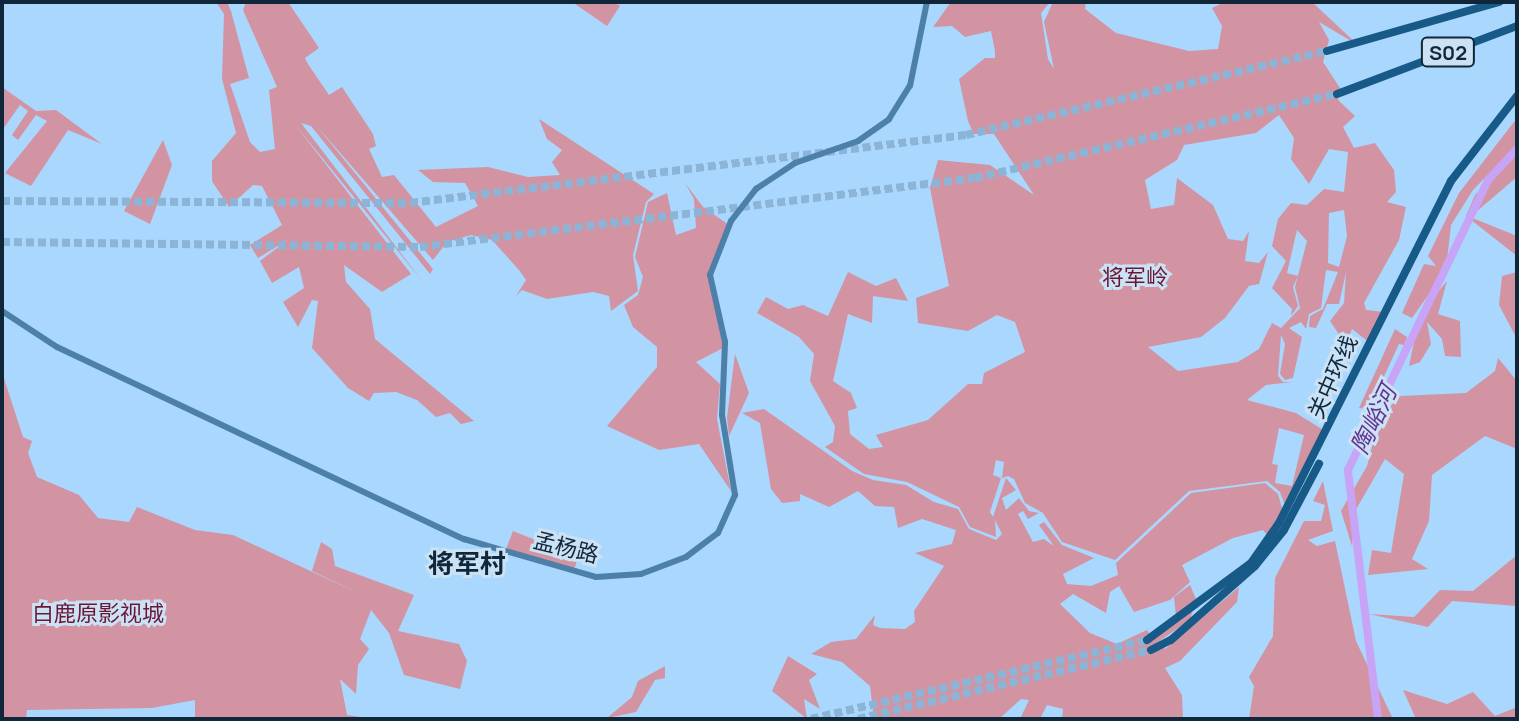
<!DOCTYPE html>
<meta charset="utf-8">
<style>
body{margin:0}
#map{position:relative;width:1519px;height:721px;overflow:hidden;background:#aad7fd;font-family:Manrope,"Noto Sans SC",sans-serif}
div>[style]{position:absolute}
.green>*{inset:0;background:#d294a2}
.river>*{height:8px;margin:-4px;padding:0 4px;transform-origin:4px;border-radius:4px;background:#c8a4f7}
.highway-tunnel>*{height:8px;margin-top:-4px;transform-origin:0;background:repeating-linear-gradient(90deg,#8bb4d6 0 8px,transparent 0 12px)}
.secondary>*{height:6px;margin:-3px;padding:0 3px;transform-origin:3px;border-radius:3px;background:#4d80a8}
.highway>*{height:8px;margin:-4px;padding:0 4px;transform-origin:4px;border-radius:4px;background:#185a87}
span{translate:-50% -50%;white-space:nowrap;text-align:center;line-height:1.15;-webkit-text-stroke:6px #cbe2f4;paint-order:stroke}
.shield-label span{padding:2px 6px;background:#cbe2f4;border:2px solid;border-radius:6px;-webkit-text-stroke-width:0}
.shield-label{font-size:20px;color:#102739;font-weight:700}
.park-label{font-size:22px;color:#6c1636}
.street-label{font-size:22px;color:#102739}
.water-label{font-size:24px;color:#623392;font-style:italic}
.quarter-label{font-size:26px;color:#102739;font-weight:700}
.frame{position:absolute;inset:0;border:4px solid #102739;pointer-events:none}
</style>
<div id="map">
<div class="green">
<i style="clip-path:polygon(216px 2px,227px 2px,231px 11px,249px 78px,230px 84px,250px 142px,260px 152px,275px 149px,269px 90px,277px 87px,243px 10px,246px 2px,288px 2px,319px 48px,305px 58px,308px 64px,329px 95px,342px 87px,373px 134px,376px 146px,369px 149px,382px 177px,394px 175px,436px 227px,478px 206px,465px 183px,433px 182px,418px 170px,488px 167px,528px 177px,560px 175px,552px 162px,562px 150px,547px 139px,539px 119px,654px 194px,646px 202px,633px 255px,638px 291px,611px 311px,609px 296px,593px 292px,547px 299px,522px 290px,516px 296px,526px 280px,519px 270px,492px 240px,471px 235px,447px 242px,433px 260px,316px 125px,433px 269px,430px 274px,311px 126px,301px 123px,423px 282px,293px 122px,411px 274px,382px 292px,344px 265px,346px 282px,370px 309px,375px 339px,474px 421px,461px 424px,450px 413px,436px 417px,417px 400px,396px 392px,374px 393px,369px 401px,348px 388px,312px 348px,318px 301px,312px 300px,298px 327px,283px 302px,304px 288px,299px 267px,272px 283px,260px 261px,289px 239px,258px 258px,250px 245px,282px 225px,262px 186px,253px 185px,229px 207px,212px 181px,212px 161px,236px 133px,222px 79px,224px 14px)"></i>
<i style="clip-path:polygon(572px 2px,614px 2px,620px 6px,607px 26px)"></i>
<i style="clip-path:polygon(evenodd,951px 2px,1050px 2px,1041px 13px,1048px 59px,1054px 69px,1044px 22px,1053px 2px,1086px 2px,1085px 9px,1116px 33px,1189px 51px,1218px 49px,1222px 26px,1212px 8px,1225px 2px,1312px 2px,1358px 45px,1319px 22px,1329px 40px,1323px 62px,1340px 88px,1338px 100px,1355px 116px,1343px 127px,1354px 148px,1375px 143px,1394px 170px,1396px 192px,1387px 202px,1406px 207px,1399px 240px,1364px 303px,1366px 310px,1384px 312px,1370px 343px,1352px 329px,1348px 339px,1340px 336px,1330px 321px,1344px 303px,1346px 272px,1339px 304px,1327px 304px,1316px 328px,1309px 327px,1310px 316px,1323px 309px,1338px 272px,1326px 270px,1321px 308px,1309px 314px,1306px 329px,1301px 322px,1289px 328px,1302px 337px,1293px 378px,1285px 380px,1280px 374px,1285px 344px,1281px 335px,1278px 376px,1283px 382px,1292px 382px,1266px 385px,1247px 400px,1296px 413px,1328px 433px,1287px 511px,1280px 492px,1267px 481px,1189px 491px,1115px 560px,1062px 542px,1043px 513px,1025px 503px,1014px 479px,1008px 476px,1002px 478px,1004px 462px,996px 460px,993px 475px,1001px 478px,990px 512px,993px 517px,1006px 478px,1016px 490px,1002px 498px,1006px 510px,1019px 498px,1029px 511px,1039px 513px,1028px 519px,1023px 511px,1018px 514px,1033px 542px,1044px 539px,1054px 546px,1039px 525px,1044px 522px,1062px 545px,1094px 558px,1063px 574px,1067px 584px,1091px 586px,1118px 575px,1116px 563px,1191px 493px,1265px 483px,1278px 494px,1284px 515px,1269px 537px,1263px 530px,1233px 538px,1182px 565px,1190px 582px,1170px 600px,1134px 612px,1119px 586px,1110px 592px,1106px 613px,1073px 594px,1060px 604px,1090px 633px,1117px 644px,1147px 630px,1151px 636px,1176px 616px,1174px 597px,1190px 585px,1196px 599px,1190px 620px,1158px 642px,1165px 649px,1239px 587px,1237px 602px,1180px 661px,1165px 668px,1182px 695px,1183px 719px,1062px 719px,1063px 709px,1047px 705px,1040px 719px,1020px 719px,1029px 700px,1021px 699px,999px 719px,874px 719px,870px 686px,842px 662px,811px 654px,831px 642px,856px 639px,875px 615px,873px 625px,880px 628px,905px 629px,915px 622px,914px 611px,944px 566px,915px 553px,952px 544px,956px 530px,922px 519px,898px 528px,894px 507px,875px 506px,858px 491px,829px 507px,800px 494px,800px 501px,782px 503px,771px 489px,760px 423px,742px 413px,764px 409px,852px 471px,873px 480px,906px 485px,934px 502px,958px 509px,969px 529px,996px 540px,1002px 534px,995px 520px,996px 537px,970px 527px,959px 507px,907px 482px,864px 474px,825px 447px,833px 442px,835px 426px,810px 381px,814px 354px,799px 337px,757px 313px,766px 297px,788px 309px,803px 305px,828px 316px,848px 272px,876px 286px,896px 278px,908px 301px,873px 296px,872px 323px,848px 314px,833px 381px,851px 393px,857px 408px,848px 411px,850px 434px,869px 449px,883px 447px,876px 435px,928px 420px,968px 384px,982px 384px,984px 373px,1025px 352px,1015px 322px,997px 315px,968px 331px,918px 323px,916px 298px,949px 286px,930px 188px,938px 160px,990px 165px,1034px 195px,994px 134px,974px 134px,968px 121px,959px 79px,985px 58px,995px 58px,995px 51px,991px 31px,965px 37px,952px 26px,933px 27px,951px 2px,1279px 115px,1294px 138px,1291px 159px,1309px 184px,1329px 149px,1348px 152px,1344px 192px,1324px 189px,1307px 205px,1291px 203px,1278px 219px,1272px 246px,1286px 261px,1272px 288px,1292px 309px,1291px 316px,1298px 306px,1293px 287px,1298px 276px,1287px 273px,1297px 230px,1307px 241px,1295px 287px,1300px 308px,1281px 328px,1272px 323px,1259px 349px,1238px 362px,1178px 371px,1148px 347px,1201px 337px,1225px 318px,1249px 286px,1259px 284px,1268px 252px,1259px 263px,1245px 261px,1249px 231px,1243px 241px,1228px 239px,1213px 205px,1177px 178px,1174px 205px,1151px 209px,1145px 180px,1177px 160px,1184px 145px,1256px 133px,1279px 115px,951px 2px,1344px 210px,1347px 236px,1339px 267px,1328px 263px,1329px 213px,1344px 210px,951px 2px,1279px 428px,1304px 435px,1292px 486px,1275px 483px,1278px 465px,1272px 464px,1279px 428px)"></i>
<i style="clip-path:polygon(2px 87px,36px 111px,56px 110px,102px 144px,68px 130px,31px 186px,5px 173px,47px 121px,36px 115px,18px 140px,12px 135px,28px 111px,20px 105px,3px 129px)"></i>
<i style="clip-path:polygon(1517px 118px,1517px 145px,1473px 190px,1451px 225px,1446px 270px,1412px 318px,1402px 313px,1424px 264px,1436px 266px,1428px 256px,1459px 193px)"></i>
<i style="clip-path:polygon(163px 140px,172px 165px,150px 224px,124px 211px)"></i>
<i style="clip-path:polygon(1517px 154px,1517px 177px,1470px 217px,1517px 236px,1517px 256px,1466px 216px,1475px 195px)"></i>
<i style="clip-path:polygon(685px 183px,703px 207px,729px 225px,710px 269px,723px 348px,696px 362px,720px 384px,717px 419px,731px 491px,699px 444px,659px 450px,607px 426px,657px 367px,657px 347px,633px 327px,624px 305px,638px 295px,643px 277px,635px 257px,648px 202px,667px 193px,676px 235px,696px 228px,694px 199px)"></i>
<i style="clip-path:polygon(1517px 272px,1517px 339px,1499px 305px,1502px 276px)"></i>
<i style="clip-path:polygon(1447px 281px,1438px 314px,1460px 321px,1461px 357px,1445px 356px,1442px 339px,1427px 322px,1431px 344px,1420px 362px,1409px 366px,1420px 313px)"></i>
<i style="clip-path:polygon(1395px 329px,1407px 337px,1404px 345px,1399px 344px,1369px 409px,1359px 408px)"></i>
<i style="clip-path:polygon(735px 354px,749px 393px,729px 436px,727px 418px)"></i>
<i style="clip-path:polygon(1498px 358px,1517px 381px,1517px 449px,1485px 436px,1432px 475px,1429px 521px,1412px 559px,1428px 569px,1368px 575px,1372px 550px,1391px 553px,1404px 474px,1385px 459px,1354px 513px,1352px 546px,1341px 511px,1367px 466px,1379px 419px,1400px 396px,1466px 393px,1495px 371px)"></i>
<i style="clip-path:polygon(2px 372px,23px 437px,32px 441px,28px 453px,37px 477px,79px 495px,98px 518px,129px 522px,137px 507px,195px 530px,233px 535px,362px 595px,312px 571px,321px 542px,332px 549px,335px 566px,414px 595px,398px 631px,459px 644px,467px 661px,460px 689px,404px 675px,389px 633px,371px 610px,360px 639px,369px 649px,358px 665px,356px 694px,340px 679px,347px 715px,373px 719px,195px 719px,195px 700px,152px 708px,27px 710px,26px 719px,2px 719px)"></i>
<i style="clip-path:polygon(1323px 481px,1333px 531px,1308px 540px,1317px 546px,1335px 541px,1356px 641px,1393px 719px,1249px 719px,1254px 686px,1249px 677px,1273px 636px,1275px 578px,1304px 521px,1321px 521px,1325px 505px,1313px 501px)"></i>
<i style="clip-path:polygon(513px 531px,578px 557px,574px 570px,506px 549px)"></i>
<i style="clip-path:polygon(1517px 555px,1517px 606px,1452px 601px,1428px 627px,1369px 614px,1414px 617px,1440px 590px,1473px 591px)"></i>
<i style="clip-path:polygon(788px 656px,817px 674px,809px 680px,820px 709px,804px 699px,807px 719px,772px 691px)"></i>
<i style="clip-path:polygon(665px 666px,665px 678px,655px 680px,636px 712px,607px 718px,632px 697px,638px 681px)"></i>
<i style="clip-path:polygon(1403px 690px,1447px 704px,1473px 692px,1495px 716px,1517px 707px,1517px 719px,1416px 719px)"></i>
</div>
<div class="river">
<i style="left:1378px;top:719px;width:251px;rotate:-96.9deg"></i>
<i style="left:1348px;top:470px;width:322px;rotate:-64.2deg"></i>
<i style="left:1488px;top:180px;width:42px;rotate:-46.9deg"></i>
</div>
<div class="highway-tunnel">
<i style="left:2px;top:201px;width:408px;rotate:0.3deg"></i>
<i style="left:410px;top:203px;width:560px;rotate:-6.97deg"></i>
<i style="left:966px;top:135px;width:371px;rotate:-13.1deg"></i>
<i style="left:2px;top:242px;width:418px;rotate:0.7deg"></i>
<i style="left:420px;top:247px;width:559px;rotate:-7.09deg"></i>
<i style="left:975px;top:178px;width:372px;rotate:-13.1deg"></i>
<i style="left:811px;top:719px;width:345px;rotate:-13.2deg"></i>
<i style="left:858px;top:719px;width:301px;rotate:-13.3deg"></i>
</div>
<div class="secondary">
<i style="left:2px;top:311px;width:66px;rotate:33.2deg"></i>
<i style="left:57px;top:347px;width:450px;rotate:25.3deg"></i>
<i style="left:464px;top:539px;width:137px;rotate:16.1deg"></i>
<i style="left:596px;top:577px;width:45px;rotate:-3.8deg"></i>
<i style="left:641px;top:574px;width:48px;rotate:-20.7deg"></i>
<i style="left:686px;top:557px;width:40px;rotate:-37deg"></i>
<i style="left:718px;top:533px;width:42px;rotate:-65.9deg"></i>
<i style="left:735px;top:495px;width:81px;rotate:-99.2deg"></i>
<i style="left:722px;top:415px;width:73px;rotate:-87.6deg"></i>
<i style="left:725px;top:342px;width:69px;rotate:-102.6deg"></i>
<i style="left:710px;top:275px;width:58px;rotate:-68.7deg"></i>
<i style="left:731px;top:221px;width:41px;rotate:-52deg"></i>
<i style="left:756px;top:189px;width:47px;rotate:-33.7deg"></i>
<i style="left:795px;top:163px;width:67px;rotate:-19.2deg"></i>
<i style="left:858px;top:141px;width:38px;rotate:-35deg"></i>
<i style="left:889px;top:119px;width:39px;rotate:-58deg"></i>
<i style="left:910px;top:86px;width:86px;rotate:-78.6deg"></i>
</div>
<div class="highway">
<i style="left:1327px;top:51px;width:179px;rotate:-15.9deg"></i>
<i style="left:1337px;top:94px;width:192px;rotate:-20.7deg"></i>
<i style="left:1147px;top:640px;width:129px;rotate:-36.5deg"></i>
<i style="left:1251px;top:563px;width:49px;rotate:-55deg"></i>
<i style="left:1279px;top:523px;width:383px;rotate:-63.3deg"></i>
<i style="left:1451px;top:181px;width:108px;rotate:-52.2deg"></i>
<i style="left:1151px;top:650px;width:22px;rotate:-27deg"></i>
<i style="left:1171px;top:640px;width:112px;rotate:-41.4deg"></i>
<i style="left:1255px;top:566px;width:46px;rotate:-51.1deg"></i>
<i style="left:1284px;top:530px;width:75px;rotate:-62.1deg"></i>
</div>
<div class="shield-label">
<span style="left:1448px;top:52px">S02</span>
</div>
<div class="park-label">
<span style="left:1135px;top:278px">将军岭</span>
<span style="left:98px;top:614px">白鹿原影视城</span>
</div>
<div class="street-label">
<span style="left:1333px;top:377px;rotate:-66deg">关中环线</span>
<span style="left:566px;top:548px;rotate:14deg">孟杨路</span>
</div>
<div class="water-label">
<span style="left:1373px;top:419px;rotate:-64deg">陶峪河</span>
</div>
<div class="quarter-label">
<span style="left:467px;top:564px">将军村</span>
</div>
<div class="frame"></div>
</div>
